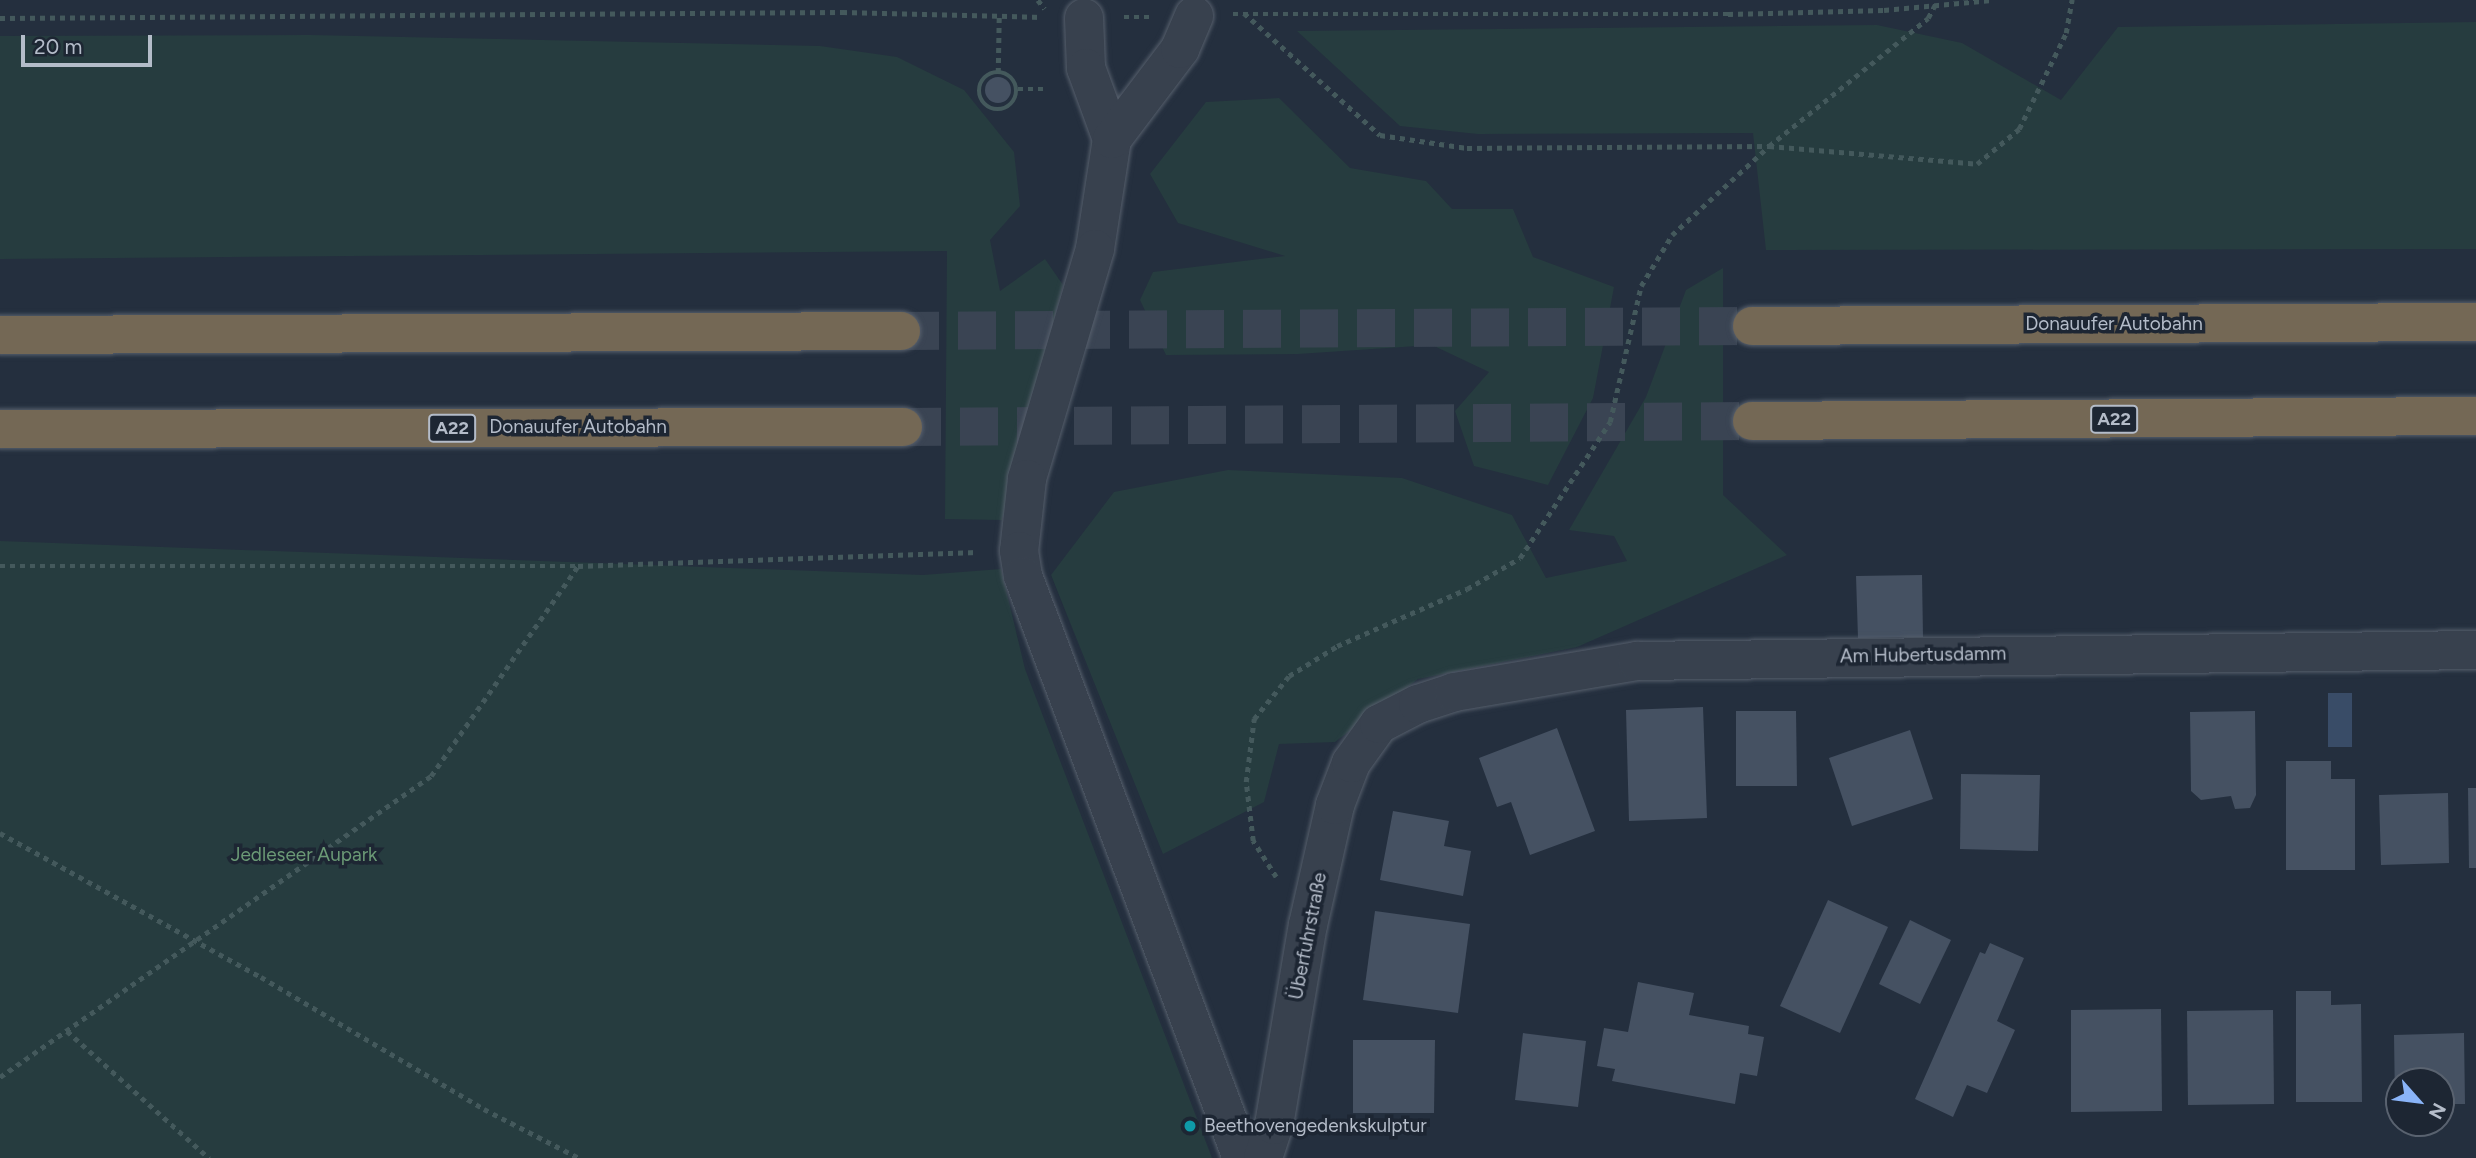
<!DOCTYPE html>
<meta charset="utf-8">
<style>
body{margin:0}
#map{position:relative;width:2476px;height:1158px;overflow:hidden;background:#242f3e;font-family:Figtree,sans-serif}
div>[style]{position:absolute}
.green>*{inset:0;background:#263c3f}
.water>*{inset:0;background:#394c67}
.building>*{inset:0;background:#455162}
.round{border-radius:50%}
.highway-tunnel>*{height:38px;margin-top:-19px;transform-origin:0;background:repeating-linear-gradient(90deg,#3a4453 0 38px,transparent 0 57px)}
.path>*{height:4.5px;margin-top:-2.25px;transform-origin:0;background:repeating-linear-gradient(90deg,#44595c 0 5px,transparent 0 10px)}
.path>.ring{margin:-2.25px;padding:0;box-sizing:content-box;background:none;border:4.5px solid #44595c;border-radius:50%}
.roads{filter:drop-shadow(0 0 2px #565f6c) drop-shadow(0 0 2px #565f6c)}
.minor>*{height:38px;margin:-19px;padding:0 19px;transform-origin:19px;border-radius:19px;background:#38414e}
.highway>*{height:38px;margin:-19px;padding:0 19px;transform-origin:19px;border-radius:19px;background:#746855}
.dots>*{width:19px;height:19px;translate:-50% -50%;box-sizing:border-box;border:4px solid #1d2633;border-radius:50%}
span{translate:-50% -50%;white-space:nowrap;text-align:center;line-height:1.15;-webkit-text-stroke:7px #1d2633;paint-order:stroke}
.shield-label span{padding:2px 5px;background:#1d2633;border:2px solid;border-radius:5px;-webkit-text-stroke-width:0}
.shield-label{font-size:18px;color:#b4bcc9;font-weight:700}
.street-label{font-size:19px;color:#b4bcc9}
.park-label{font-size:19px;color:#6b9a76}
.poi-label{font-size:19px;color:#b4bcc9}
.left{translate:0 -50%;text-align:left}
.north{position:absolute;left:2385px;top:1067px;width:70px;height:70px;box-sizing:border-box;background:#1d2633;border:2px solid #59626f;border-radius:50%;rotate:118deg;font-size:19px;font-weight:700;line-height:28px;text-align:center;color:#b4bcc9}
.north::after{content:'';display:block;margin:auto;width:24px;height:32px;background:#8ab4f8;clip-path:polygon(50% 0,100% 100%,50% 72%,0 100%)}
.scale{position:absolute;left:21px;top:35px;width:131px;height:32px;box-sizing:border-box;border:4px solid #b4bcc9;border-top:0;padding-left:9px;font-size:21px;line-height:24px;white-space:nowrap;color:#b4bcc9;-webkit-text-stroke:5px #1d2633;paint-order:stroke}
</style>
<div id="map">
<div class="green">
<i style="clip-path:polygon(2476px 22px,2476px 249px,1766px 250px,1753px 133px,1478px 134px,1400px 126px,1297px 31px,1877px 25px,1962px 43px,2061px 100px,2118px 27px)"></i>
<i style="clip-path:polygon(309px 35px,820px 46px,897px 57px,964px 90px,1014px 152px,1020px 206px,990px 240px,1000px 291px,1045px 259px,1063px 285px,1002px 520px,945px 519px,947px 251px,0 259px,0 36px)"></i>
<i style="clip-path:polygon(1279px 98px,1350px 168px,1426px 181px,1452px 209px,1513px 209px,1533px 257px,1614px 287px,1593px 398px,1548px 485px,1474px 466px,1455px 411px,1489px 372px,1432px 345px,1298px 354px,1166px 355px,1140px 300px,1153px 272px,1285px 256px,1178px 223px,1150px 174px,1206px 102px)"></i>
<i style="clip-path:polygon(1723px 268px,1723px 495px,1787px 555px,1577px 647px,1418px 679px,1335px 742px,1279px 744px,1264px 802px,1163px 854px,1051px 575px,1114px 492px,1228px 470px,1402px 478px,1512px 515px,1546px 578px,1627px 561px,1614px 536px,1569px 530px,1646px 397px,1686px 290px)"></i>
<i style="clip-path:polygon(0 541px,923px 575px,1001px 569px,1025px 669px,1212px 1158px,0 1158px)"></i>
</div>
<div class="water">
<i style="clip-path:polygon(2328px 693px,2352px 693px,2352px 747px,2328px 747px)"></i>
</div>
<div class="building">
<i class="round" style="left:985px;top:77px;width:26px;height:26px"></i>
<i style="clip-path:polygon(1922px 575px,1923px 637px,1858px 638px,1856px 576px)"></i>
<i style="clip-path:polygon(1703px 707px,1707px 818px,1629px 821px,1626px 710px)"></i>
<i style="clip-path:polygon(1736px 711px,1796px 711px,1797px 786px,1736px 786px)"></i>
<i style="clip-path:polygon(2255px 711px,2256px 795px,2250px 808px,2235px 809px,2231px 796px,2201px 800px,2191px 791px,2190px 712px)"></i>
<i style="clip-path:polygon(1557px 728px,1595px 831px,1530px 855px,1511px 802px,1497px 807px,1479px 758px)"></i>
<i style="clip-path:polygon(1910px 730px,1933px 799px,1852px 826px,1829px 758px)"></i>
<i style="clip-path:polygon(2286px 761px,2331px 761px,2331px 779px,2355px 779px,2355px 870px,2286px 870px)"></i>
<i style="clip-path:polygon(1961px 774px,2040px 775px,2038px 851px,1960px 849px)"></i>
<i style="clip-path:polygon(2468px 788px,2476px 788px,2476px 868px,2469px 868px)"></i>
<i style="clip-path:polygon(2448px 793px,2449px 863px,2381px 865px,2379px 795px)"></i>
<i style="clip-path:polygon(1393px 811px,1449px 821px,1444px 846px,1471px 851px,1463px 896px,1380px 880px)"></i>
<i style="clip-path:polygon(1828px 900px,1888px 927px,1840px 1033px,1780px 1006px)"></i>
<i style="clip-path:polygon(1375px 911px,1470px 924px,1458px 1013px,1363px 1000px)"></i>
<i style="clip-path:polygon(1910px 920px,1951px 940px,1920px 1004px,1879px 984px)"></i>
<i style="clip-path:polygon(1990px 943px,2024px 958px,1997px 1021px,2015px 1030px,1987px 1093px,1967px 1085px,1953px 1117px,1915px 1099px,1980px 952px,1985px 954px)"></i>
<i style="clip-path:polygon(1638px 982px,1694px 993px,1689px 1015px,1749px 1026px,1748px 1034px,1764px 1037px,1757px 1076px,1740px 1073px,1735px 1104px,1612px 1081px,1615px 1069px,1597px 1066px,1604px 1028px,1628px 1032px)"></i>
<i style="clip-path:polygon(2296px 991px,2331px 991px,2331px 1005px,2361px 1004px,2362px 1102px,2296px 1102px)"></i>
<i style="clip-path:polygon(2161px 1009px,2162px 1111px,2071px 1112px,2071px 1010px)"></i>
<i style="clip-path:polygon(2273px 1010px,2274px 1104px,2188px 1105px,2187px 1011px)"></i>
<i style="clip-path:polygon(1523px 1033px,1586px 1041px,1578px 1107px,1515px 1100px)"></i>
<i style="clip-path:polygon(2464px 1033px,2465px 1104px,2441px 1104px,2441px 1081px,2399px 1081px,2399px 1105px,2395px 1105px,2394px 1035px)"></i>
<i style="clip-path:polygon(1353px 1040px,1435px 1040px,1434px 1113px,1353px 1113px)"></i>
</div>
<div class="highway-tunnel">
<i style="left:901px;top:331px;width:851px;rotate:-0.34deg"></i>
<i style="left:903px;top:427px;width:849px;rotate:-0.4deg"></i>
</div>
<div class="path">
<i style="left:1038px;top:0;width:11px;rotate:52deg"></i>
<i style="left:1244px;top:13px;width:183px;rotate:41.9deg"></i>
<i style="left:1380px;top:135px;width:88px;rotate:8.5deg"></i>
<i style="left:1467px;top:148px;width:302px;rotate:-0.4deg"></i>
<i style="left:1769px;top:146px;width:209px;rotate:4.9deg"></i>
<i style="left:1977px;top:164px;width:55px;rotate:-39.8deg"></i>
<i style="left:2019px;top:129px;width:107px;rotate:-63.9deg"></i>
<i style="left:2066px;top:33px;width:34px;rotate:-80deg"></i>
<i style="left:1233px;top:14px;width:495px"></i>
<i style="left:1728px;top:14px;width:156px;rotate:-1.5deg"></i>
<i style="left:1884px;top:10px;width:108px;rotate:-5.3deg"></i>
<i style="left:1124px;top:17px;width:26px"></i>
<i style="left:0;top:18px;width:842px;rotate:-0.41deg"></i>
<i style="left:842px;top:12px;width:200px;rotate:1.4deg"></i>
<i class="ring" style="left:979px;top:72px;width:33.5px;height:33.5px"></i>
<i style="left:998px;top:73px;width:60px;rotate:-89deg"></i>
<i style="left:1018px;top:89px;width:30px"></i>
<i style="left:0;top:566px;width:578px"></i>
<i style="left:0;top:833px;width:298px;rotate:28.9deg"></i>
<i style="left:261px;top:977px;width:259px;rotate:30.6deg"></i>
<i style="left:484px;top:1109px;width:107px;rotate:27.3deg"></i>
<i style="left:1276px;top:877px;width:43px;rotate:-122.6deg"></i>
<i style="left:1253px;top:841px;width:59px;rotate:-96.8deg"></i>
<i style="left:1246px;top:782px;width:64px;rotate:-82.8deg"></i>
<i style="left:1254px;top:719px;width:55px;rotate:-50.9deg"></i>
<i style="left:1289px;top:676px;width:57px;rotate:-32deg"></i>
<i style="left:1337px;top:646px;width:142px;rotate:-23.7deg"></i>
<i style="left:1467px;top:589px;width:61px;rotate:-30.3deg"></i>
<i style="left:1520px;top:558px;width:163px;rotate:-56.5deg"></i>
<i style="left:1610px;top:422px;width:139px;rotate:-77.2deg"></i>
<i style="left:1641px;top:286px;width:60px;rotate:-58.7deg"></i>
<i style="left:1672px;top:235px;width:132px;rotate:-42.5deg"></i>
<i style="left:1769px;top:146px;width:204px;rotate:-38.8deg"></i>
<i style="left:1928px;top:18px;width:19px;rotate:-62deg"></i>
<i style="left:67px;top:1031px;width:191px;rotate:41.8deg"></i>
<i style="left:0;top:1077px;width:526px;rotate:-34.93deg"></i>
<i style="left:431px;top:776px;width:256px;rotate:-55deg"></i>
<i style="left:578px;top:566px;width:400px;rotate:-2deg"></i>
</div>
<div class="roads">
<div class="minor">
<i style="left:1084px;top:18px;width:50px;rotate:87.7deg"></i>
<i style="left:1086px;top:68px;width:76px;rotate:69.9deg"></i>
<i style="left:1112px;top:139px;width:111px;rotate:98.8deg"></i>
<i style="left:1095px;top:249px;width:240px;rotate:106.5deg"></i>
<i style="left:1027px;top:479px;width:72px;rotate:96.3deg"></i>
<i style="left:1019px;top:551px;width:25px;rotate:81deg"></i>
<i style="left:1023px;top:576px;width:622px;rotate:69.38deg"></i>
<i style="left:1112px;top:139px;width:113px;rotate:-52.9deg"></i>
<i style="left:1180px;top:49px;width:36px;rotate:-67deg"></i>
<i style="left:1263px;top:1158px;width:35px;rotate:-72deg"></i>
<i style="left:1274px;top:1125px;width:203px;rotate:-80.4deg"></i>
<i style="left:1308px;top:925px;width:123px;rotate:-77.3deg"></i>
<i style="left:1335px;top:805px;width:45px;rotate:-69.1deg"></i>
<i style="left:1351px;top:763px;width:48px;rotate:-54.3deg"></i>
<i style="left:1379px;top:724px;width:44px;rotate:-27.1deg"></i>
<i style="left:1418px;top:704px;width:38px;rotate:-18deg"></i>
<i style="left:1454px;top:692px;width:186px;rotate:-9.6deg"></i>
<i style="left:1637px;top:661px;width:839px;rotate:-0.75deg"></i>
</div>
<div class="highway">
<i style="left:1752px;top:326px;width:724px;rotate:-0.32deg"></i>
<i style="left:0;top:335px;width:901px;rotate:-0.25deg"></i>
<i style="left:1752px;top:421px;width:724px;rotate:-0.4deg"></i>
<i style="left:0;top:429px;width:903px;rotate:-0.13deg"></i>
</div>
</div>
<div class="dots">
<i style="left:1190px;top:1126px;background:#0f9aa8"></i>
</div>
<div class="shield-label">
<span style="left:2114px;top:419px">A22</span>
<span style="left:452px;top:428px">A22</span>
</div>
<div class="street-label">
<span style="left:2114px;top:324px">Donauufer Autobahn</span>
<span style="left:578px;top:427px">Donauufer Autobahn</span>
<span style="left:1923px;top:655px;rotate:-1deg">Am Hubertusdamm</span>
<span style="left:1308px;top:936px;rotate:-79deg">Überfuhrstraße</span>
</div>
<div class="park-label">
<span style="left:304px;top:855px">Jedleseer Aupark</span>
</div>
<div class="poi-label">
<span class="left" style="left:1204px;top:1126px">Beethovengedenkskulptur</span>
</div>
<div class="north">N</div>
<div class="scale">20 m</div>
</div>
